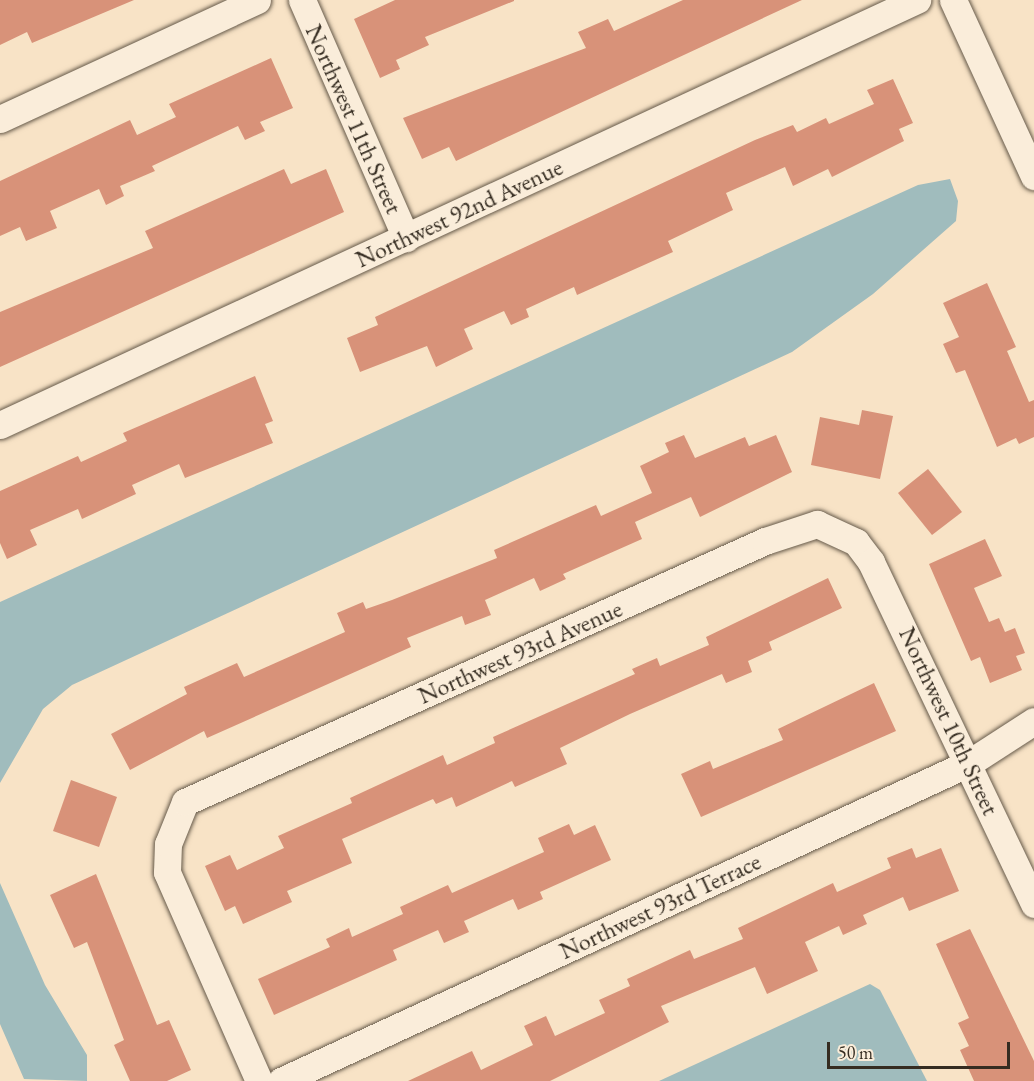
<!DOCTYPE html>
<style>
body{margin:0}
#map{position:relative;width:1034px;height:1081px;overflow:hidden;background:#f8e3c6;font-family:"EB Garamond",serif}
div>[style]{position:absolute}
.water>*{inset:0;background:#a0bcbd}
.building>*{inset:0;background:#d89279}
.roads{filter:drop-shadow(0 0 2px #665a4a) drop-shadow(0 0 2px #665a4a)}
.minor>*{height:27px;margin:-13.5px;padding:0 13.5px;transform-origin:13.5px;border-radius:13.5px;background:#faedda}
span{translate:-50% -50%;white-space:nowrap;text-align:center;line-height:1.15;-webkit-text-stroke:4.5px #faedda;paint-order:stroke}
.street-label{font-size:24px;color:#352c21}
.scale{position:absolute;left:827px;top:1042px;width:183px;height:27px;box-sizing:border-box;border:3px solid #352c21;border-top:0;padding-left:8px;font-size:18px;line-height:21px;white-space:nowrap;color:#352c21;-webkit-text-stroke:4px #faedda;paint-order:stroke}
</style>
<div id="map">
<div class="water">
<i style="clip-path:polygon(950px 179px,958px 201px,956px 221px,873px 294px,792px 352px,72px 685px,43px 709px,0 783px,0 602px,918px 185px)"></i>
<i style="clip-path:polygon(0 883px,45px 985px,87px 1055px,87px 1081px,24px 1079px,0 1024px)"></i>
<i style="clip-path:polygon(870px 984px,880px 990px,927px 1081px,659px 1081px)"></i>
</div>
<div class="building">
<i style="clip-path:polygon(0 0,134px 0,32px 43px,27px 32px,0 45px)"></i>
<i style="clip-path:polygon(395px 0,514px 0,514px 1px,425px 37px,429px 45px,396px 60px,400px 69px,380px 78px,354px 19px)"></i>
<i style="clip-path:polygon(683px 0,802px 0,456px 161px,449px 147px,422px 159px,403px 118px,586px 48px,578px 32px,608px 19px,614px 31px)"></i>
<i style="clip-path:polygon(271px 58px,293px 108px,260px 122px,265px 131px,245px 140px,238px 126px,152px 166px,155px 171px,120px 186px,124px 196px,106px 205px,99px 189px,50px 211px,57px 228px,26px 241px,20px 227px,0 236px,0 181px,130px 120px,137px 135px,176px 117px,169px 104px)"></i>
<i style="clip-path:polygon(893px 79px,913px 123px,899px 129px,904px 141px,832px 177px,828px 169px,793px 186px,785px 167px,726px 193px,733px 210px,668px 241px,673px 252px,577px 295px,574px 287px,526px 309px,529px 317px,511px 325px,504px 311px,464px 329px,473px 349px,436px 367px,427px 346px,360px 372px,347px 338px,378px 325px,375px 317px,755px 140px,793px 125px,797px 132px,826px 118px,829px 124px,874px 104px,867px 90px)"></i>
<i style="clip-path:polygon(284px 169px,291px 184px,326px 169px,344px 212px,0 367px,0 312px,153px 248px,145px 231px)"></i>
<i style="clip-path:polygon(987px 283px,1016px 347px,1007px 351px,1029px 402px,1034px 400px,1034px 437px,1019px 444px,1016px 438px,997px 447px,965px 370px,956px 373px,943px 344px,959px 337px,943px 303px)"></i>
<i style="clip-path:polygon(255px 376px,273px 421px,265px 424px,273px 443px,185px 478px,179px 464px,132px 485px,136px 494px,82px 519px,78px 509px,30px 530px,37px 545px,7px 559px,0 543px,0 491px,78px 456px,81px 462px,127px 441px,123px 433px)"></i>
<i style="clip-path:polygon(862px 410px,893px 416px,880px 479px,811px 465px,820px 417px,859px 425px)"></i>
<i style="clip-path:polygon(684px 435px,695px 458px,745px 437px,749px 446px,776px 435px,792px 472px,700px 517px,691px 497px,635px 522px,642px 539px,563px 574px,566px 579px,540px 591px,534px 578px,485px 600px,491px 615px,465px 625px,462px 616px,407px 638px,411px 647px,207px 738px,204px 731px,130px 770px,111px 734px,187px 694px,184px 687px,237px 663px,244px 677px,345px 632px,337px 613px,363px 602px,366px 609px,392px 600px,497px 558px,494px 550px,596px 505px,601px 516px,652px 493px,640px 466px,669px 452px,665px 443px)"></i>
<i style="clip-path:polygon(928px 469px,962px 512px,932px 535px,898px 493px)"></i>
<i style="clip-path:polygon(985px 539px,1002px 576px,974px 588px,989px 622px,999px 618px,1005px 632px,1015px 628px,1025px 653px,1016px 656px,1022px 670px,990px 683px,980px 657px,971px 661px,929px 564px)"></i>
<i style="clip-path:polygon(828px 578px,842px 608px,769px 642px,772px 650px,748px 661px,752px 672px,726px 683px,722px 674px,630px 714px,560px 748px,567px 764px,515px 787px,512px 781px,456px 807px,452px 797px,436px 804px,433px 799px,342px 839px,352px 863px,287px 891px,292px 902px,243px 924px,235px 906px,225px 911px,205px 866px,230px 855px,237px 870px,284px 848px,278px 836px,352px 803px,350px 798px,443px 755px,447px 765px,495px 743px,493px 737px,635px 674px,632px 669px,657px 658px,660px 666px,709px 645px,706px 637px)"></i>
<i style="clip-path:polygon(874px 683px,896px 731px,701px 817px,681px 774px,710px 761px,713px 769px,783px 740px,778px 729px)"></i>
<i style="clip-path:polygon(71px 780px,117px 797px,99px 847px,53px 831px)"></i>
<i style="clip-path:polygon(569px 824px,574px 835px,595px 825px,611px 860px,540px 892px,543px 899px,518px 910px,513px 899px,464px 921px,469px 932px,444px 943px,438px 930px,393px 950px,397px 960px,274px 1015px,258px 979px,330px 947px,326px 939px,349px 928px,352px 937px,403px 914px,400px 907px,448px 885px,452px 893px,544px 852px,538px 838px)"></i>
<i style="clip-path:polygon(912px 848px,916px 858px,941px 848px,959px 891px,909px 911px,903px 897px,863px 915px,867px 924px,843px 935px,839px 926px,805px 942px,818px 971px,767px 994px,755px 967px,661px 1006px,669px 1022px,550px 1081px,408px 1081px,472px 1051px,481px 1070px,533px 1045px,524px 1026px,546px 1016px,555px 1036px,605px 1013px,599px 1000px,630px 986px,627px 979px,690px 950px,694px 959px,743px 939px,738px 928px,833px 883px,837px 892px,891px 868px,887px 858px)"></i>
<i style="clip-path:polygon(96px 874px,157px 1025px,169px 1020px,191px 1070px,167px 1081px,130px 1081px,114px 1045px,124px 1040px,87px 942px,74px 948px,50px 895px)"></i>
<i style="clip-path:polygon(970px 929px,1034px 1061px,1034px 1081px,974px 1081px,960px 1050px,969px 1046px,958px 1023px,969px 1018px,936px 944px)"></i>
</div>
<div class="roads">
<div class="minor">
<i style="left:302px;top:0;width:260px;rotate:66.4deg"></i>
<i style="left:953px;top:0;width:194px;rotate:65.3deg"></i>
<i style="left:0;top:119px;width:283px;rotate:-24.8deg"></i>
<i style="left:0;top:425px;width:1011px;rotate:-24.87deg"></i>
<i style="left:259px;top:1081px;width:228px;rotate:-113.8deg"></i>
<i style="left:167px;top:872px;width:28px;rotate:-88deg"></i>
<i style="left:168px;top:844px;width:45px;rotate:-68deg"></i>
<i style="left:185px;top:802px;width:636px;rotate:-24.23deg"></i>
<i style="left:765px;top:541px;width:55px;rotate:-18.1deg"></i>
<i style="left:817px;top:524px;width:43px;rotate:24.8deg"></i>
<i style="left:856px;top:542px;width:25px;rotate:53deg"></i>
<i style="left:871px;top:562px;width:379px;rotate:64.5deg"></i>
<i style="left:281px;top:1081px;width:758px;rotate:-24.81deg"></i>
<i style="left:969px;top:763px;width:77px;rotate:-32.9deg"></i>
</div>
</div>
<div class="street-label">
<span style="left:354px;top:119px;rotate:66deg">Northwest 11th Street</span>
<span style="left:459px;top:213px;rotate:-25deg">Northwest 92nd Avenue</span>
<span style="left:520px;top:652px;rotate:-24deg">Northwest 93rd Avenue</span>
<span style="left:949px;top:721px;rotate:65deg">Northwest 10th Street</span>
<span style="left:660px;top:906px;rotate:-25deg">Northwest 93rd Terrace</span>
</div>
<div class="scale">50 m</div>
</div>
